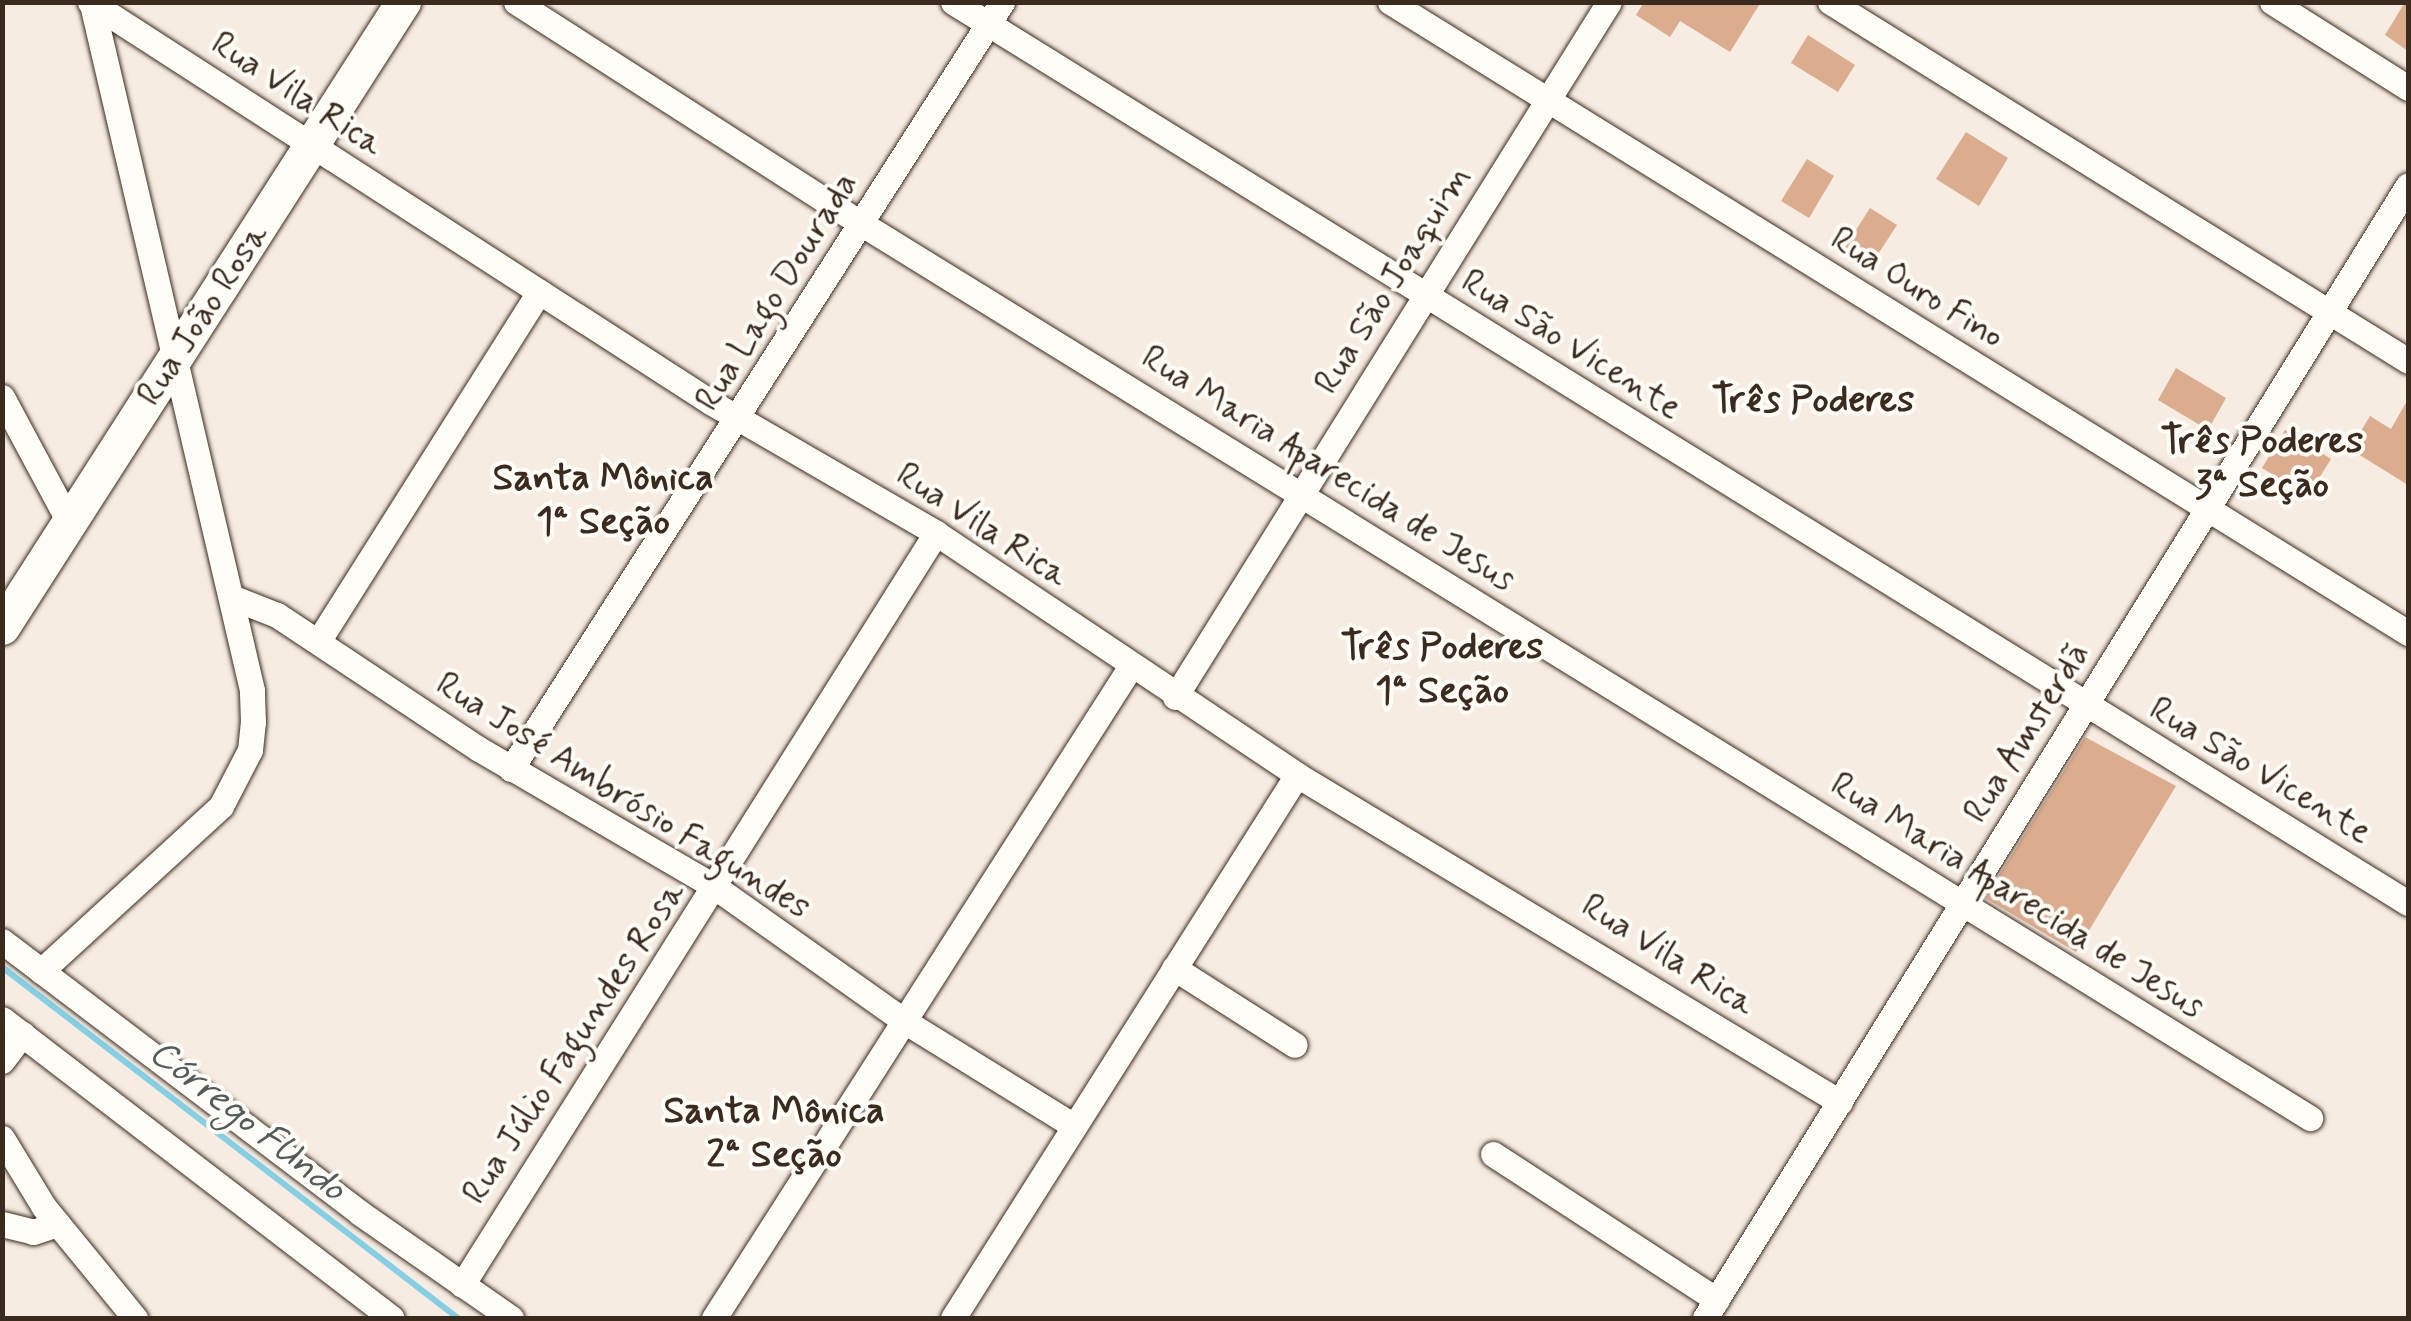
<!DOCTYPE html>
<meta charset="utf-8">
<style>
body{margin:0}
#map{position:relative;width:2411px;height:1321px;overflow:hidden;background:#f6ece2;font-family:Mynerve,sans-serif}
div>[style]{position:absolute}
.stream>*{height:6px;margin:-3px;padding:0 3px;transform-origin:3px;border-radius:3px;background:#85cfe5}
.building>*{inset:0;background:#dcac8e}
.roads{filter:drop-shadow(0 0 2px #3b2a1e) drop-shadow(0 0 2px #3b2a1e)}
.street>*{height:25px;margin:-12.5px;padding:0 12.5px;transform-origin:12.5px;border-radius:12.5px;background:#fdfcf7}
.secondary>*{height:35px;margin:-17.5px;padding:0 17.5px;transform-origin:17.5px;border-radius:17.5px;background:#fdfcf7}
span{translate:-50% -50%;white-space:nowrap;text-align:center;line-height:1.15;-webkit-text-stroke:8px #fdfcf7;paint-order:stroke}
.street-label{font-size:35px;color:#3b2a1e}
.neighbourhood-label{font-size:38px;color:#3b2a1e;font-weight:700}
.water-label{font-size:38px;color:#515c5a;font-style:italic}
.frame{position:absolute;inset:0;border:5px solid #3b2a1e;pointer-events:none}
</style>
<div id="map">
<div class="stream">
<i style="left:2px;top:967px;width:575px;rotate:37.59deg"></i>
</div>
<div class="building">
<i style="clip-path:polygon(1644px 2px,1761px 2px,1730px 52px,1680px 21px,1670px 37px,1636px 15px)"></i>
<i style="clip-path:polygon(2405px 2px,2408px 2px,2408px 51px,2385px 35px)"></i>
<i style="clip-path:polygon(1808px 35px,1855px 65px,1838px 92px,1791px 63px)"></i>
<i style="clip-path:polygon(1966px 132px,2008px 158px,1979px 206px,1936px 179px)"></i>
<i style="clip-path:polygon(1807px 159px,1834px 176px,1809px 218px,1781px 201px)"></i>
<i style="clip-path:polygon(1870px 208px,1897px 225px,1869px 268px,1842px 252px)"></i>
<i style="clip-path:polygon(2176px 368px,2226px 398px,2208px 430px,2158px 400px)"></i>
<i style="clip-path:polygon(2408px 399px,2408px 485px,2350px 449px,2370px 416px,2391px 429px)"></i>
<i style="clip-path:polygon(2285px 430px,2331px 459px,2308px 496px,2262px 468px)"></i>
<i style="clip-path:polygon(2085px 737px,2176px 786px,2076px 952px,1985px 898px)"></i>
</div>
<div class="roads">
<div class="street">
<i style="left:90px;top:2px;width:740px;rotate:32.81deg"></i>
<i style="left:712px;top:403px;width:259px;rotate:30.1deg"></i>
<i style="left:936px;top:533px;width:435px;rotate:33.8deg"></i>
<i style="left:1297px;top:775px;width:634px;rotate:31.06deg"></i>
<i style="left:516px;top:2px;width:411px;rotate:32.7deg"></i>
<i style="left:862px;top:224px;width:1702px;rotate:31.69deg"></i>
<i style="left:953px;top:2px;width:1711px;rotate:31.77deg"></i>
<i style="left:1390px;top:2px;width:1198px;rotate:31.79deg"></i>
<i style="left:1830px;top:2px;width:680px;rotate:31.84deg"></i>
<i style="left:2272px;top:2px;width:161px;rotate:32.3deg"></i>
<i style="left:2px;top:397px;width:144px;rotate:61.8deg"></i>
<i style="left:231px;top:597px;width:49px;rotate:21.4deg"></i>
<i style="left:277px;top:615px;width:242px;rotate:33.6deg"></i>
<i style="left:479px;top:749px;width:273px;rotate:30.3deg"></i>
<i style="left:715px;top:887px;width:232px;rotate:35.3deg"></i>
<i style="left:904px;top:1021px;width:200px;rotate:31.7deg"></i>
<i style="left:319px;top:640px;width:412px;rotate:-57.7deg"></i>
<i style="left:1175px;top:697px;width:819px;rotate:-58.02deg"></i>
<i style="left:511px;top:769px;width:911px;rotate:-57.37deg"></i>
<i style="left:2px;top:941px;width:450px;rotate:37.2deg"></i>
<i style="left:360px;top:1213px;width:184px;rotate:34.8deg"></i>
<i style="left:1174px;top:968px;width:143px;rotate:32.5deg"></i>
<i style="left:41px;top:971px;width:244px;rotate:-42.5deg"></i>
<i style="left:221px;top:806px;width:63px;rotate:-62.6deg"></i>
<i style="left:250px;top:750px;width:28px;rotate:-84deg"></i>
<i style="left:253px;top:722px;width:32px;rotate:-92deg"></i>
<i style="left:252px;top:690px;width:704px;rotate:-103.13deg"></i>
<i style="left:2px;top:1019px;width:491px;rotate:37.5deg"></i>
<i style="left:2px;top:1061px;width:34px;rotate:-53deg"></i>
<i style="left:2px;top:1138px;width:81px;rotate:58.7deg"></i>
<i style="left:44px;top:1207px;width:144px;rotate:50.7deg"></i>
<i style="left:1493px;top:1154px;width:267px;rotate:33.1deg"></i>
<i style="left:2px;top:1224px;width:32px;rotate:14deg"></i>
<i style="left:33px;top:1232px;width:26px;rotate:-18deg"></i>
<i style="left:462px;top:1285px;width:889px;rotate:-57.78deg"></i>
<i style="left:714px;top:1318px;width:774px;rotate:-57.4deg"></i>
<i style="left:953px;top:1318px;width:643px;rotate:-57.65deg"></i>
<i style="left:1705px;top:1318px;width:1333px;rotate:-58.18deg"></i>
</div>
<div class="secondary">
<i style="left:2px;top:627px;width:743px;rotate:-57.32deg"></i>
</div>
</div>
<div class="street-label">
<span style="left:297px;top:94px;rotate:33deg">Rua Vila Rica</span>
<span style="left:1393px;top:280px;rotate:-58deg">Rua São Joaquim</span>
<span style="left:1917px;top:288px;rotate:32deg">Rua Ouro Fino</span>
<span style="left:777px;top:292px;rotate:-58deg">Rua Lago Dourada</span>
<span style="left:203px;top:315px;rotate:-57deg">Rua João Rosa</span>
<span style="left:1571px;top:345px;rotate:32deg">Rua São Vicente</span>
<span style="left:1328px;top:469px;rotate:32deg">Rua Maria Aparecida de Jesus</span>
<span style="left:982px;top:525px;rotate:33deg">Rua Vila Rica</span>
<span style="left:2027px;top:733px;rotate:-58deg">Rua Amsterdã</span>
<span style="left:2260px;top:771px;rotate:31deg">Rua São Vicente</span>
<span style="left:623px;top:796px;rotate:32deg">Rua José Ambrósio Fagundes</span>
<span style="left:2017px;top:896px;rotate:32deg">Rua Maria Aparecida de Jesus</span>
<span style="left:1668px;top:955px;rotate:32deg">Rua Vila Rica</span>
<span style="left:574px;top:1043px;rotate:-57deg">Rua Júlio Fagundes Rosa</span>
</div>
<div class="neighbourhood-label">
<span style="left:1813px;top:401px">Três Poderes</span>
<span style="left:2262px;top:464px">Três Poderes<br>3ª Seção</span>
<span style="left:603px;top:501px">Santa Mônica<br>1ª Seção</span>
<span style="left:1442px;top:670px">Três Poderes<br>1ª Seção</span>
<span style="left:774px;top:1134px">Santa Mônica<br>2ª Seção</span>
</div>
<div class="water-label">
<span style="left:247px;top:1121px;rotate:38deg">Córrego FUndo</span>
</div>
<div class="frame"></div>
</div>
